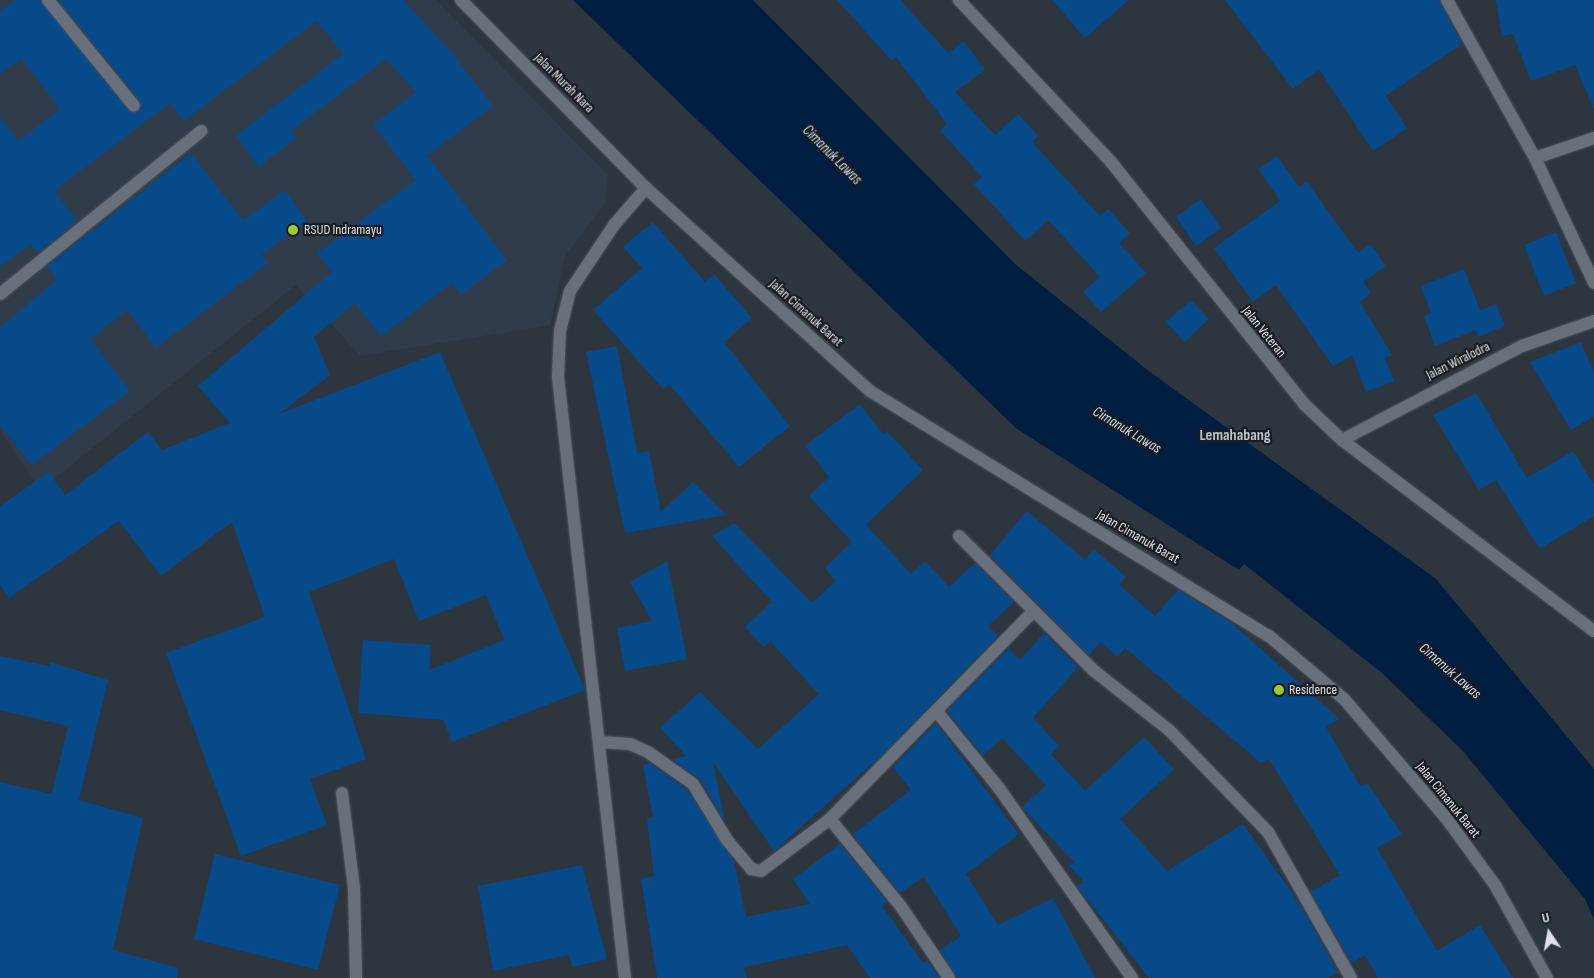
<!DOCTYPE html>
<style>
body{margin:0}
#map{position:relative;width:1594px;height:978px;overflow:hidden;background:#2d353e;font-family:"Sofia Sans Condensed",sans-serif}
div>[style]{position:absolute}
.built>*{inset:0;background:#313c4b}
.water>*{inset:0;background:#001e3f}
.building>*{inset:0;background:#074a8a}
.roads{filter:drop-shadow(0 0 1px #4d535b) drop-shadow(0 0 1px #4d535b)}
.minor>*{height:12px;margin:-6px;padding:0 6px;transform-origin:6px;border-radius:6px;background:#68707b}
.dots>*{width:14px;height:14px;translate:-50% -50%;box-sizing:border-box;border:2px solid #181c20;border-radius:50%}
span{translate:-50% -50%;white-space:nowrap;text-align:center;line-height:1.15;-webkit-text-stroke:4.5px #181c20;paint-order:stroke}
.street-label{font-size:14px;color:#dde2e8}
.poi-label{font-size:14px;color:#dde2e8}
.left{translate:0 -50%;text-align:left}
.water-label{font-size:15px;color:#cddcef;font-style:italic}
.quarter-label{font-size:16px;color:#b8c2cd;font-weight:700}
.north{position:absolute;left:1524px;top:908px;width:50px;height:50px;-webkit-text-stroke:4px #181c20;paint-order:stroke;rotate:348deg;font-size:14px;font-weight:700;line-height:20px;text-align:center;color:#dde2e8}
.north::after{content:'';display:block;margin:auto;width:18px;height:22px;background:#dde2e8;clip-path:polygon(50% 0,100% 100%,50% 72%,0 100%)}
</style>
<div id="map">
<div class="built">
<i style="clip-path:polygon(0 0,436px 0,608px 175px,605px 204px,565px 256px,550px 325px,360px 356px,296px 285px,40px 490px,0 430px)"></i>
</div>
<div class="water">
<i style="clip-path:polygon(573px 0,753px 0,1015px 264px,1150px 372px,1436px 579px,1594px 769px,1594px 919px,1585px 899px,1462px 750px,1382px 673px,1244px 564px,1239px 570px,1017px 429px)"></i>
</div>
<div class="building">
<i style="clip-path:polygon(15px 0,40px 0,132px 114px,141px 109px,140px 101px,58px 0,403px 0,453px 54px,493px 106px,427px 156px,507px 260px,461px 295px,452px 283px,381px 336px,355px 303px,314px 337px,330px 375px,279px 414px,440px 352px,585px 690px,452px 742px,443px 720px,358px 713px,363px 640px,431px 645px,429px 670px,504px 640px,486px 595px,419px 621px,394px 559px,309px 592px,366px 759px,310px 779px,327px 825px,241px 856px,166px 653px,265px 617px,232px 522px,161px 576px,119px 521px,9px 598px,0 585px,0 506px,49px 472px,65px 495px,148px 432px,162px 450px,230px 423px,198px 386px,332px 272px,317px 253px,416px 180px,373px 125px,416px 92px,386px 59px,291px 131px,296px 138px,259px 167px,236px 136px,343px 54px,317px 21px,184px 121px,170px 103px,54px 191px,77px 221px,38px 253px,30px 244px,0 267px,0 117px,18px 141px,60px 109px,21px 58px,0 74px,0 11px)"></i>
<i style="clip-path:polygon(837px 0,900px 0,948px 53px,964px 41px,985px 70px,955px 92px,995px 135px,1018px 114px,1038px 136px,1032px 142px,1100px 216px,1108px 209px,1130px 233px,1119px 243px,1146px 273px,1101px 312px,1083px 292px,1100px 277px,1048px 220px,1025px 241px,974px 184px,982px 177px,940px 130px,947px 124px,896px 57px,892px 61px)"></i>
<i style="clip-path:polygon(1052px 0,1129px 0,1085px 38px)"></i>
<i style="clip-path:polygon(1225px 0,1439px 0,1462px 44px,1386px 96px,1407px 128px,1373px 151px,1319px 69px,1293px 89px)"></i>
<i style="clip-path:polygon(1496px 0,1594px 0,1594px 110px,1575px 65px,1531px 81px,1513px 34px,1502px 36px)"></i>
<i style="clip-path:polygon(191px 153px,243px 220px,285px 190px,307px 221px,261px 255px,268px 263px,156px 348px,127px 310px,90px 339px,130px 391px,32px 465px,0 425px,0 328px,57px 279px,47px 266px)"></i>
<i style="clip-path:polygon(1277px 156px,1299px 187px,1307px 182px,1358px 253px,1370px 244px,1386px 266px,1363px 282px,1371px 293px,1360px 302px,1392px 355px,1385px 358px,1394px 381px,1366px 392px,1352px 355px,1333px 366px,1276px 285px,1253px 302px,1214px 248px,1280px 201px,1258px 169px)"></i>
<i style="clip-path:polygon(1201px 199px,1221px 228px,1196px 246px,1176px 217px)"></i>
<i style="clip-path:polygon(653px 222px,705px 282px,714px 274px,752px 318px,724px 342px,790px 426px,739px 467px,669px 384px,663px 389px,593px 310px,642px 268px,623px 247px)"></i>
<i style="clip-path:polygon(1556px 232px,1576px 283px,1544px 296px,1524px 245px)"></i>
<i style="clip-path:polygon(1464px 269px,1480px 310px,1496px 304px,1505px 326px,1478px 337px,1476px 330px,1435px 346px,1424px 316px,1431px 313px,1421px 286px)"></i>
<i style="clip-path:polygon(1191px 300px,1209px 319px,1184px 342px,1166px 322px)"></i>
<i style="clip-path:polygon(1581px 342px,1594px 373px,1594px 416px,1571px 430px,1530px 362px)"></i>
<i style="clip-path:polygon(617px 346px,637px 453px,649px 451px,661px 512px,693px 482px,726px 515px,625px 533px,586px 352px)"></i>
<i style="clip-path:polygon(1476px 393px,1527px 478px,1573px 451px,1594px 485px,1594px 516px,1540px 549px,1496px 480px,1479px 490px,1433px 415px)"></i>
<i style="clip-path:polygon(860px 404px,883px 434px,887px 431px,923px 470px,866px 525px,911px 574px,925px 561px,949px 587px,975px 563px,1014px 602px,988px 626px,998px 636px,883px 754px,774px 851px,713px 762px,725px 822px,700px 779px,672px 759px,686px 756px,660px 728px,700px 692px,758px 749px,819px 694px,770px 641px,764px 647px,745px 627px,772px 602px,712px 536px,734px 523px,812px 603px,836px 581px,825px 568px,852px 542px,809px 496px,829px 477px,805px 446px)"></i>
<i style="clip-path:polygon(1027px 511px,1085px 560px,1094px 549px,1126px 577px,1119px 585px,1155px 616px,1178px 590px,1232px 623px,1339px 719px,1326px 727px,1360px 786px,1367px 783px,1402px 834px,1377px 848px,1437px 951px,1480px 925px,1513px 978px,1378px 978px,1365px 955px,1352px 963px,1311px 892px,1340px 875px,1269px 759px,1261px 763px,1125px 648px,1118px 657px,1100px 642px,1089px 655px,990px 555px)"></i>
<i style="clip-path:polygon(667px 561px,687px 659px,625px 671px,617px 628px,652px 621px,630px 582px)"></i>
<i style="clip-path:polygon(1044px 633px,1078px 667px,1033px 718px,1059px 746px,1051px 754px,1085px 791px,1144px 737px,1174px 769px,1120px 819px,1167px 871px,1243px 824px,1297px 900px,1338px 972px,1328px 978px,1149px 978px,1077px 886px,1084px 882px,1069px 866px,1074px 862px,1022px 807px,1046px 785px,1002px 738px,983px 755px,947px 711px,1009px 648px,1020px 660px)"></i>
<i style="clip-path:polygon(0 656px,49px 666px,50px 662px,108px 680px,79px 800px,143px 818px,113px 950px,178px 968px,177px 978px,0 978px,0 782px,52px 794px,68px 726px,0 710px)"></i>
<i style="clip-path:polygon(936px 723px,1019px 834px,966px 874px,998px 925px,1053px 898px,1095px 978px,957px 978px,940px 950px,961px 936px,924px 877px,900px 893px,853px 834px,911px 790px,893px 767px)"></i>
<i style="clip-path:polygon(650px 763px,687px 790px,734px 861px,746px 917px,810px 904px,793px 879px,840px 844px,887px 902px,882px 906px,923px 963px,927px 960px,939px 978px,870px 978px,847px 945px,744px 967px,747px 978px,657px 978px,641px 879px,654px 876px,647px 819px,653px 817px,643px 765px)"></i>
<i style="clip-path:polygon(215px 854px,340px 885px,318px 970px,194px 939px)"></i>
<i style="clip-path:polygon(582px 865px,607px 959px,572px 967px,569px 955px,493px 971px,478px 886px)"></i>
</div>
<div class="roads">
<div class="minor">
<i style="left:48px;top:0;width:136px;rotate:50.9deg"></i>
<i style="left:461px;top:0;width:264px;rotate:45.5deg"></i>
<i style="left:646px;top:188px;width:302px;rotate:42.2deg"></i>
<i style="left:870px;top:391px;width:468px;rotate:31.6deg"></i>
<i style="left:1269px;top:636px;width:98px;rotate:40deg"></i>
<i style="left:1344px;top:699px;width:157px;rotate:49.4deg"></i>
<i style="left:1446px;top:818px;width:83px;rotate:53.8deg"></i>
<i style="left:1495px;top:885px;width:107px;rotate:60.8deg"></i>
<i style="left:959px;top:0;width:222px;rotate:46.8deg"></i>
<i style="left:1111px;top:162px;width:310px;rotate:51.4deg"></i>
<i style="left:1304px;top:404px;width:52px;rotate:43.5deg"></i>
<i style="left:1342px;top:440px;width:316px;rotate:37.2deg"></i>
<i style="left:1447px;top:0;width:181px;rotate:60.9deg"></i>
<i style="left:1535px;top:158px;width:138px;rotate:64.7deg"></i>
<i style="left:1535px;top:158px;width:62px;rotate:-18.7deg"></i>
<i style="left:0;top:294px;width:259px;rotate:-39deg"></i>
<i style="left:1342px;top:440px;width:203px;rotate:-27.6deg"></i>
<i style="left:1522px;top:346px;width:76px;rotate:-19.1deg"></i>
<i style="left:959px;top:536px;width:190px;rotate:45deg"></i>
<i style="left:1093px;top:670px;width:97px;rotate:38.3deg"></i>
<i style="left:1169px;top:730px;width:142px;rotate:45.9deg"></i>
<i style="left:1268px;top:832px;width:168px;rotate:60.4deg"></i>
<i style="left:938px;top:713px;width:97px;rotate:50.9deg"></i>
<i style="left:999px;top:788px;width:232px;rotate:55deg"></i>
<i style="left:600px;top:742px;width:30px;rotate:4deg"></i>
<i style="left:630px;top:744px;width:20px;rotate:24deg"></i>
<i style="left:648px;top:752px;width:55px;rotate:35.4deg"></i>
<i style="left:693px;top:784px;width:66px;rotate:58.7deg"></i>
<i style="left:727px;top:840px;width:38px;rotate:50deg"></i>
<i style="left:751px;top:869px;width:10px;rotate:11deg"></i>
<i style="left:761px;top:871px;width:86px;rotate:-37deg"></i>
<i style="left:830px;top:819px;width:291px;rotate:-45.6deg"></i>
<i style="left:342px;top:793px;width:96px;rotate:82.8deg"></i>
<i style="left:354px;top:888px;width:90px;rotate:88.7deg"></i>
<i style="left:830px;top:819px;width:114px;rotate:51deg"></i>
<i style="left:902px;top:908px;width:84px;rotate:56.1deg"></i>
<i style="left:625px;top:978px;width:605px;rotate:-96.36deg"></i>
<i style="left:558px;top:377px;width:46px;rotate:-87.5deg"></i>
<i style="left:560px;top:331px;width:41px;rotate:-76deg"></i>
<i style="left:570px;top:291px;width:79px;rotate:-56.3deg"></i>
<i style="left:614px;top:225px;width:49px;rotate:-49.1deg"></i>
</div>
</div>
<div class="dots">
<i style="left:293px;top:230px;background:#9dca30"></i>
<i style="left:1279px;top:690px;background:#9dca30"></i>
</div>
<div class="street-label">
<span style="left:564px;top:83px;rotate:45deg">Jalan Murah Nara</span>
<span style="left:806px;top:313px;rotate:42deg">Jalan Cimanuk Barat</span>
<span style="left:1264px;top:332px;rotate:51deg">Jalan Veteran</span>
<span style="left:1458px;top:361px;rotate:-26deg">Jalan Wiralodra</span>
<span style="left:1138px;top:537px;rotate:30deg">Jalan Cimanuk Barat</span>
<span style="left:1448px;top:800px;rotate:51deg">Jalan Cimanuk Barat</span>
</div>
<div class="poi-label">
<span class="left" style="left:304px;top:230px">RSUD Indramayu</span>
<span class="left" style="left:1289px;top:690px">Residence</span>
</div>
<div class="water-label">
<span style="left:832px;top:155px;rotate:45deg">Cimanuk Lawas</span>
<span style="left:1127px;top:430px;rotate:31deg">Cimanuk Lawas</span>
<span style="left:1450px;top:671px;rotate:41deg">Cimanuk Lawas</span>
</div>
<div class="quarter-label">
<span style="left:1235px;top:436px">Lemahabang</span>
</div>
<div class="north">U</div>
</div>
